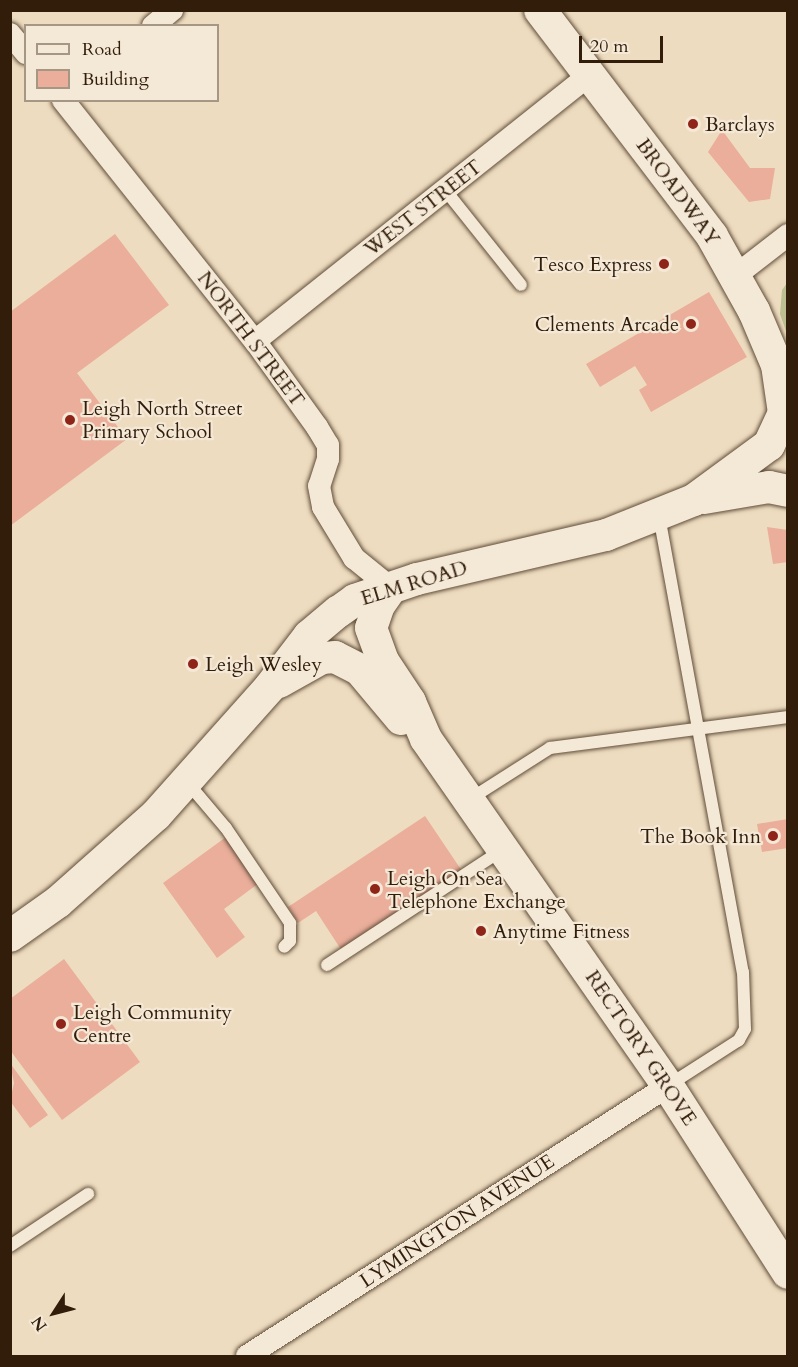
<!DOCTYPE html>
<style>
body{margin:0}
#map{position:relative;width:798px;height:1367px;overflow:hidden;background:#eedcc0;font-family:Cardo,serif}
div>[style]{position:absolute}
.green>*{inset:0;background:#bcbf90}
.building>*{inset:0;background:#eaae9b}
.roads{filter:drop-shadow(0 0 2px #604d38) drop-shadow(0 0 2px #604d38)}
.lane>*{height:12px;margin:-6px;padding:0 6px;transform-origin:6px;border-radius:6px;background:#f4e8d6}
.street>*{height:22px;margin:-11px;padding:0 11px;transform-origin:11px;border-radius:11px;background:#f4e8d6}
.secondary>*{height:32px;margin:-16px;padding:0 16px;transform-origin:16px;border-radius:16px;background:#f4e8d6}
.dots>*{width:16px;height:16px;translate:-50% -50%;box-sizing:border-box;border:3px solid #f4e8d6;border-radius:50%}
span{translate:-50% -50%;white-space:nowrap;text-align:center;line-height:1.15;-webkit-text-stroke:4.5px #f4e8d6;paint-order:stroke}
.poi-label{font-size:20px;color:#311d0a}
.left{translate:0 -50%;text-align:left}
.right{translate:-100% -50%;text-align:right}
.street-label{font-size:20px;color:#311d0a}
.frame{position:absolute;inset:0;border:12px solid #311d0a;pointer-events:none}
.legend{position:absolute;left:24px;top:24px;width:195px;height:78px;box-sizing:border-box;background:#f4e8d6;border:2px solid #a69784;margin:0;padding:8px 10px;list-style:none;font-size:18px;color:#311d0a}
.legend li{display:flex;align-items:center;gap:12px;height:30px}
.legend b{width:30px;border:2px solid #a69784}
.north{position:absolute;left:24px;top:1283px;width:60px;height:60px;-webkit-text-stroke:4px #f4e8d6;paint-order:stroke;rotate:234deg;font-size:16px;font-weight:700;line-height:24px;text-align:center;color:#311d0a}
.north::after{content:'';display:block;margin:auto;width:21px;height:27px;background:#311d0a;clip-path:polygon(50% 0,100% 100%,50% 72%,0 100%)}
.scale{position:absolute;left:579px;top:36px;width:84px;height:27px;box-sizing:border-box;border:3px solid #311d0a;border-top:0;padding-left:8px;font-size:18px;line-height:21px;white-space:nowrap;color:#311d0a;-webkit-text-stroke:4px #f4e8d6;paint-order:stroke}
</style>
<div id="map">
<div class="green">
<i style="clip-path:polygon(787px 283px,787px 334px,780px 314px,782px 290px)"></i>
</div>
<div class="building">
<i style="clip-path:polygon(722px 130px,750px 168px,775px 168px,770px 199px,749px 202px,708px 152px)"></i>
<i style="clip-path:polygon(115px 234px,169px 305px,77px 373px,127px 439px,10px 526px,10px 312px)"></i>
<i style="clip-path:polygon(709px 292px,747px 357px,651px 412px,639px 390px,647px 385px,635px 366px,600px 387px,586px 364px)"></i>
<i style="clip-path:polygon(767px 527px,788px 530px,788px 562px,773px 564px)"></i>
<i style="clip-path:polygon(425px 816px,462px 871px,342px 951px,316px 911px,298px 923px,288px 907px)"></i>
<i style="clip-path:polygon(788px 819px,788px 848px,762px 852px,757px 824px)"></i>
<i style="clip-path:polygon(226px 837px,259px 883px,224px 909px,245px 937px,217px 958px,163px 883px)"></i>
<i style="clip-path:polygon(64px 959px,140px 1062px,62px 1120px,10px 1050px,10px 999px)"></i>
<i style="clip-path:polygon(10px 1063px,48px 1115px,30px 1128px,10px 1101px,14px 1083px)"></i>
</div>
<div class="roads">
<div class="lane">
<i style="left:446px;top:191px;width:120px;rotate:51.4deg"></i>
<i style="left:659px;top:516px;width:464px;rotate:79.6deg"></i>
<i style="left:743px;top:972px;width:57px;rotate:88deg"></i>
<i style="left:745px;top:1029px;width:13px;rotate:119deg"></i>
<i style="left:739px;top:1040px;width:83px;rotate:147.3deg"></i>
<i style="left:187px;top:782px;width:60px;rotate:49.7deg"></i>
<i style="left:226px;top:828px;width:115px;rotate:56deg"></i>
<i style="left:290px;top:923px;width:18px;rotate:90deg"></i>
<i style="left:290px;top:941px;width:8px;rotate:135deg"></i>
<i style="left:470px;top:799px;width:95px;rotate:-32.5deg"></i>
<i style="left:550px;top:748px;width:240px;rotate:-7.4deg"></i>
<i style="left:327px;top:965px;width:209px;rotate:-33.3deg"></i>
<i style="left:10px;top:1246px;width:94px;rotate:-33.7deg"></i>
</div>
<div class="street">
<i style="left:153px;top:26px;width:25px;rotate:-40deg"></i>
<i style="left:10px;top:34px;width:25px;rotate:50deg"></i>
<i style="left:63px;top:100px;width:308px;rotate:51.5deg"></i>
<i style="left:255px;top:341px;width:106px;rotate:54.2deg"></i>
<i style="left:317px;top:427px;width:21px;rotate:59deg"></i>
<i style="left:328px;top:445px;width:14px;rotate:90deg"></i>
<i style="left:328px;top:459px;width:28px;rotate:108deg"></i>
<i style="left:319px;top:486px;width:21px;rotate:79deg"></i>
<i style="left:323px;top:507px;width:60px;rotate:58.7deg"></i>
<i style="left:354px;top:558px;width:48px;rotate:39deg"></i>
<i style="left:735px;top:276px;width:67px;rotate:-37.7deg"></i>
<i style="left:255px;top:341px;width:428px;rotate:-38.5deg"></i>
<i style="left:247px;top:1356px;width:500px;rotate:-32.67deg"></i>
</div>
<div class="secondary">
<i style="left:540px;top:10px;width:284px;rotate:52.7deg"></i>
<i style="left:712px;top:236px;width:86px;rotate:60.8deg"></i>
<i style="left:754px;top:311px;width:79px;rotate:67deg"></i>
<i style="left:704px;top:498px;width:66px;rotate:-9.6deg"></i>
<i style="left:769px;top:487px;width:19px;rotate:12deg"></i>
<i style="left:391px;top:588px;width:21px;rotate:125deg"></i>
<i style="left:379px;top:605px;width:24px;rotate:109deg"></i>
<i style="left:371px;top:628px;width:35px;rotate:70deg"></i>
<i style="left:383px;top:661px;width:49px;rotate:56.6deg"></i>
<i style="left:410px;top:702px;width:40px;rotate:66.6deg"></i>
<i style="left:426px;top:739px;width:423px;rotate:55.1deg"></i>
<i style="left:668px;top:1086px;width:222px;rotate:57.3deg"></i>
<i style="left:279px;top:682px;width:49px;rotate:-29.2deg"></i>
<i style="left:322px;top:658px;width:13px;rotate:-4deg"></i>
<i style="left:335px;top:657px;width:28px;rotate:27deg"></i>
<i style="left:360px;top:670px;width:64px;rotate:50.1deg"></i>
<i style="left:10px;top:936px;width:59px;rotate:-35.3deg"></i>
<i style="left:58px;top:902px;width:131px;rotate:-41.6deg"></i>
<i style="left:156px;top:815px;width:171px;rotate:-48.3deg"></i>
<i style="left:270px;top:687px;width:64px;rotate:-52.6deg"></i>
<i style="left:309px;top:636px;width:38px;rotate:-40deg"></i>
<i style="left:338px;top:612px;width:21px;rotate:-35deg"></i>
<i style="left:355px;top:600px;width:65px;rotate:-18.7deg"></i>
<i style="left:417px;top:579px;width:194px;rotate:-13.1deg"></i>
<i style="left:606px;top:535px;width:95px;rotate:-21.7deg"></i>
<i style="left:694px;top:500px;width:93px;rotate:-36.3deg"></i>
<i style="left:769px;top:445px;width:35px;rotate:-65deg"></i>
<i style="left:784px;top:413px;width:49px;rotate:-98.3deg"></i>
</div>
</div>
<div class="dots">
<i style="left:693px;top:124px;background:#8f2418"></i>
<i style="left:664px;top:264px;background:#8f2418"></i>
<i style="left:691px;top:324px;background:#8f2418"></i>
<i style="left:70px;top:420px;background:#8f2418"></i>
<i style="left:193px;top:664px;background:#8f2418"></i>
<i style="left:773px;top:836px;background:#8f2418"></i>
<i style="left:375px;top:889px;background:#8f2418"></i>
<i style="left:481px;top:931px;background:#8f2418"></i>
<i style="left:61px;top:1024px;background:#8f2418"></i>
</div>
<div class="poi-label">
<span class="left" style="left:705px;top:124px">Barclays</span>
<span class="right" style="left:652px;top:264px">Tesco Express</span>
<span class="right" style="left:679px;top:324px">Clements Arcade</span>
<span class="left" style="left:82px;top:420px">Leigh North Street<br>Primary School</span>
<span class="left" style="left:205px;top:664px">Leigh Wesley</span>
<span class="right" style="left:761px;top:836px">The Book Inn</span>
<span class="left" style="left:387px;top:890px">Leigh On Sea<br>Telephone Exchange</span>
<span class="left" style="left:493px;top:931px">Anytime Fitness</span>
<span class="left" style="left:73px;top:1024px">Leigh Community<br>Centre</span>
</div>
<div class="street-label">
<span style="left:678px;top:192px;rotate:54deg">BROADWAY</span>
<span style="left:423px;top:208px;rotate:-38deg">WEST STREET</span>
<span style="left:251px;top:339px;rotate:53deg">NORTH STREET</span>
<span style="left:414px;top:583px;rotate:-17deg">ELM ROAD</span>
<span style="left:641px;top:1048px;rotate:56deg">RECTORY GROVE</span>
<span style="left:457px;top:1221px;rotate:-33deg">LYMINGTON AVENUE</span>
</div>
<div class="frame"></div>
<ul class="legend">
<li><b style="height:8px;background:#f4e8d6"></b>Road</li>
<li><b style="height:16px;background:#eaae9b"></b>Building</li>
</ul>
<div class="north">N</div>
<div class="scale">20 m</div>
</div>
